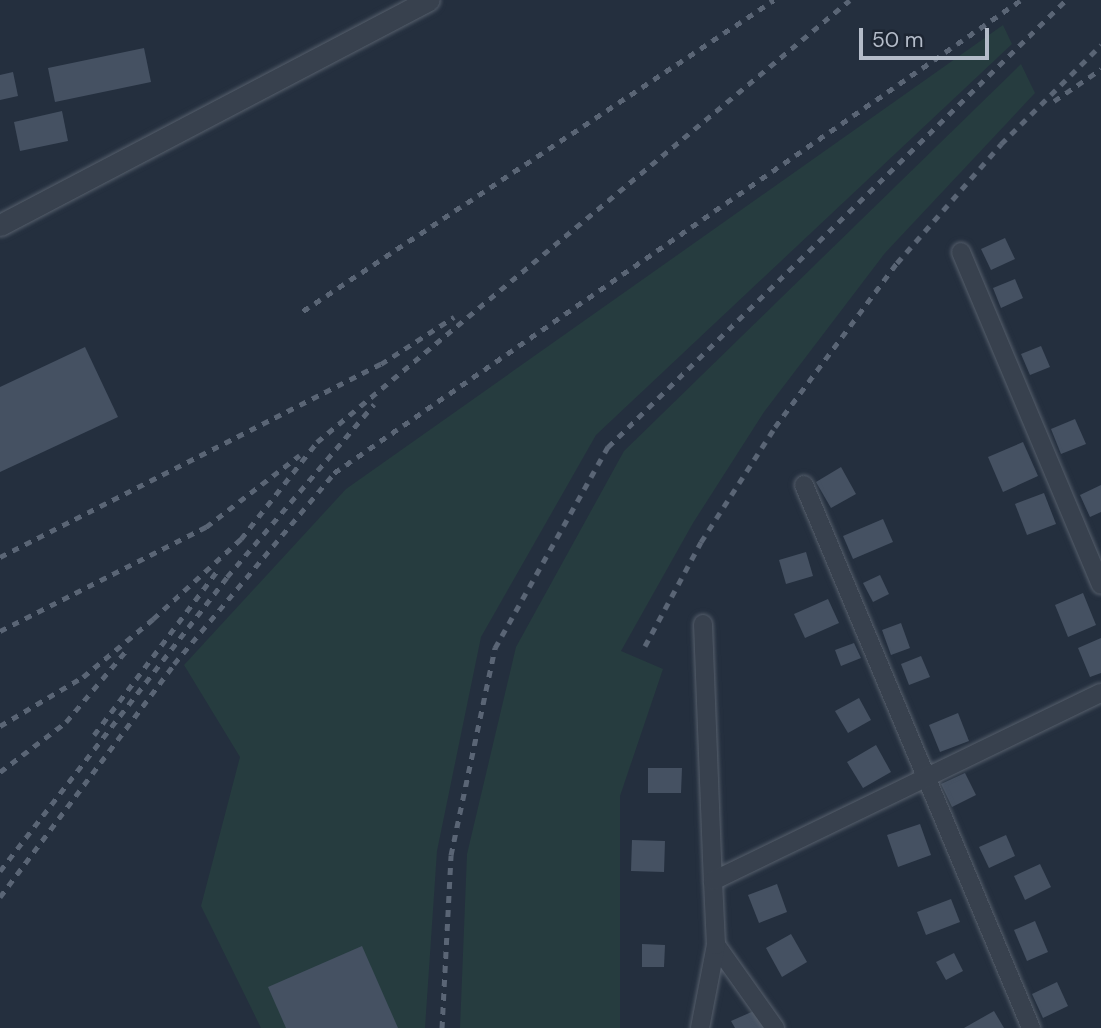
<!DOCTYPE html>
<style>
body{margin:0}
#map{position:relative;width:1101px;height:1028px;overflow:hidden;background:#242f3e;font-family:"DM Sans",sans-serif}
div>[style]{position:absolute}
.green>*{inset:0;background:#263c3f}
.building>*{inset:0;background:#455162}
.roads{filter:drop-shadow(0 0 2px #565f6c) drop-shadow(0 0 2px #565f6c)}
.minor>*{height:18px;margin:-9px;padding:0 9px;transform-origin:9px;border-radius:9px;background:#38414e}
.tertiary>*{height:21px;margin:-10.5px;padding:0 10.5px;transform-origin:10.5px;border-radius:10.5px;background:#38414e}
.rail>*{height:5px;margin-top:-2.5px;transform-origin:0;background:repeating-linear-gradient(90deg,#5a6575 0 7px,transparent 0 14px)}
span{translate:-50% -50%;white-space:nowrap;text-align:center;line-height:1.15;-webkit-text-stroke:5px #1d2633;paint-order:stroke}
.scale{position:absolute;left:859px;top:28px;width:130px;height:32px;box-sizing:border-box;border:4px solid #b4bcc9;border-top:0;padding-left:9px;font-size:21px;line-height:24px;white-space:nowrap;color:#b4bcc9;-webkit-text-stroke:5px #1d2633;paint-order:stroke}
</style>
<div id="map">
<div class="green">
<i style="clip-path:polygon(1003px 25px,1012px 44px,596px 435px,481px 637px,437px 851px,425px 1028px,261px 1028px,201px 906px,240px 757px,184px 665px,346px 489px)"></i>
<i style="clip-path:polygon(1021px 64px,1035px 93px,885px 253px,764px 412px,693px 523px,621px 651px,663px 669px,620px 796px,620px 1028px,460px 1028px,467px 854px,516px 647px,624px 451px)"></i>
</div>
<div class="building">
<i style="clip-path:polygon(144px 48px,151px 82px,55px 102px,48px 68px)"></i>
<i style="clip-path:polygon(13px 72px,18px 96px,0 100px,0 75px)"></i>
<i style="clip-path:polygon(62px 111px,68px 141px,20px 151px,14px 122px)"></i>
<i style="clip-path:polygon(1005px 238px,1015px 259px,991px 270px,981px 249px)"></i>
<i style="clip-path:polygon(1015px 279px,1023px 298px,1001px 308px,993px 288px)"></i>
<i style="clip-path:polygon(1041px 346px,1050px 367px,1030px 375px,1021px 354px)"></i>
<i style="clip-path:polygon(85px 347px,118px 417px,0 472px,0 387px)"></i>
<i style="clip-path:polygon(1075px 419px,1086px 444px,1061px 454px,1051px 429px)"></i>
<i style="clip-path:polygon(1023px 442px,1038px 476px,1003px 492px,988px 457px)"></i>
<i style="clip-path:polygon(841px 467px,856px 494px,831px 508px,816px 482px)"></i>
<i style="clip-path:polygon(1101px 485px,1101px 512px,1090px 517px,1080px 495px)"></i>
<i style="clip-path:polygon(1044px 493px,1056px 524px,1027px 535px,1015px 504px)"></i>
<i style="clip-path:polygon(883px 519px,893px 542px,853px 559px,843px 536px)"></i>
<i style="clip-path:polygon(806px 552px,813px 576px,786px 584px,779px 560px)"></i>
<i style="clip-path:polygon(880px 575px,889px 594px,873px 602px,863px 583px)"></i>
<i style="clip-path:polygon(1083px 593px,1096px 625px,1068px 637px,1055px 605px)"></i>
<i style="clip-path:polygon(828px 599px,839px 623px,805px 638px,794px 614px)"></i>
<i style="clip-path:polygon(901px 623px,910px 648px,891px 655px,882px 630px)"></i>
<i style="clip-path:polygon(1101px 638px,1101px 673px,1090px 677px,1078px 648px)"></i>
<i style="clip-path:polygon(854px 643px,861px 658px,841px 666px,835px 650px)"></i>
<i style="clip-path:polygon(921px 656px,930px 677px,909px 685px,901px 664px)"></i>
<i style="clip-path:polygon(859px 698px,871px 720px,848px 733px,835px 711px)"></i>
<i style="clip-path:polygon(958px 713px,969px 741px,940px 752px,929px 725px)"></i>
<i style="clip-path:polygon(876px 745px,891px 772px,863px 788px,847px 762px)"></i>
<i style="clip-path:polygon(648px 768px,682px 768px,681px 793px,648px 793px)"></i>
<i style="clip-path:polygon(965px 773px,976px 795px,952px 807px,941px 784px)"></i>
<i style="clip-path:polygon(920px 824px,931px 855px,898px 867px,887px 835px)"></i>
<i style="clip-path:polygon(1006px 835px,1015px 856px,989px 868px,979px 847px)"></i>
<i style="clip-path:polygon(632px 840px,665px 841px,664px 872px,631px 871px)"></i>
<i style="clip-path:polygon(1040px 864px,1051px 887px,1025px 900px,1014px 876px)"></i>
<i style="clip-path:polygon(777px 884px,787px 912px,759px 923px,748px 895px)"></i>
<i style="clip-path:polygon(951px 899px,960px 922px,926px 935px,917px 912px)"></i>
<i style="clip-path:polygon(1035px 921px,1048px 952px,1027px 961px,1014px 930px)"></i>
<i style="clip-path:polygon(791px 934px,807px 962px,782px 977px,766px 948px)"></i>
<i style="clip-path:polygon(642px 944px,665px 945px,664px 967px,642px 967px)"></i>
<i style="clip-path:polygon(362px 946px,398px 1028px,286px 1028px,268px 987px)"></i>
<i style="clip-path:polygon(954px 953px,963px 971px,946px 980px,936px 962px)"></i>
<i style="clip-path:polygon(1057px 982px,1068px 1006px,1043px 1018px,1032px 994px)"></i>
<i style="clip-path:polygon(756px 1010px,764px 1028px,735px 1028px,731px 1021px)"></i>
<i style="clip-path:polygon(994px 1011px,1004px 1028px,964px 1028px)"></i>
</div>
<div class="roads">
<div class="minor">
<i style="left:961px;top:252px;width:361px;rotate:67.2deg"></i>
<i style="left:804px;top:485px;width:589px;rotate:67.31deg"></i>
<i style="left:703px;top:624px;width:257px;rotate:87.8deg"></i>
<i style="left:716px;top:945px;width:102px;rotate:54.6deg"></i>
<i style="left:700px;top:1028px;width:85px;rotate:-79.1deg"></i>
<i style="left:716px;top:945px;width:64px;rotate:-92.7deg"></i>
<i style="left:713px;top:881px;width:431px;rotate:-25.9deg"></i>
</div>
<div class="tertiary">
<i style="left:0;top:225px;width:484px;rotate:-27.7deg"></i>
</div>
</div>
<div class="rail">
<i style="left:1054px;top:101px;width:57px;rotate:-34.2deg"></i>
<i style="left:303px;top:311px;width:564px;rotate:-33.44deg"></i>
<i style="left:0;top:557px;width:427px;rotate:-26.9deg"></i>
<i style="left:381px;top:364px;width:87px;rotate:-32.8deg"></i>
<i style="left:0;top:631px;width:231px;rotate:-26.8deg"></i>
<i style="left:206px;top:527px;width:118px;rotate:-37.5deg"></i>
<i style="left:645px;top:646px;width:118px;rotate:-61.7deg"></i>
<i style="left:701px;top:542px;width:137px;rotate:-57.2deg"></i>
<i style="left:775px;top:427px;width:204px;rotate:-53.4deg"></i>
<i style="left:897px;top:263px;width:158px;rotate:-48.8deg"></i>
<i style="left:1001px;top:144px;width:141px;rotate:-44.7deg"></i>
<i style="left:0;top:726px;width:96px;rotate:-30.6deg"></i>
<i style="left:83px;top:677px;width:91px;rotate:-39.6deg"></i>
<i style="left:153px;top:619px;width:119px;rotate:-42.3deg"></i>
<i style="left:241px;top:539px;width:123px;rotate:-51.9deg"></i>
<i style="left:317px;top:442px;width:692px;rotate:-39.67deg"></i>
<i style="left:94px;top:735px;width:206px;rotate:-53.1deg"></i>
<i style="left:0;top:772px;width:83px;rotate:-37.1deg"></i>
<i style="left:66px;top:722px;width:93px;rotate:-49.8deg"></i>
<i style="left:0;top:871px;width:371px;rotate:-52.3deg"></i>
<i style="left:227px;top:577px;width:227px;rotate:-49.6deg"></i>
<i style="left:0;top:897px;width:291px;rotate:-53.2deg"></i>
<i style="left:174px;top:664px;width:249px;rotate:-50deg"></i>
<i style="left:334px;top:473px;width:834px;rotate:-34.55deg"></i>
<i style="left:442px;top:1028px;width:173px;rotate:-87deg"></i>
<i style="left:451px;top:855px;width:212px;rotate:-78deg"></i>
<i style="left:495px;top:648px;width:231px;rotate:-60.7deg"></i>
<i style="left:608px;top:447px;width:640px;rotate:-44.3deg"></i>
</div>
<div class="scale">50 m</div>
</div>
